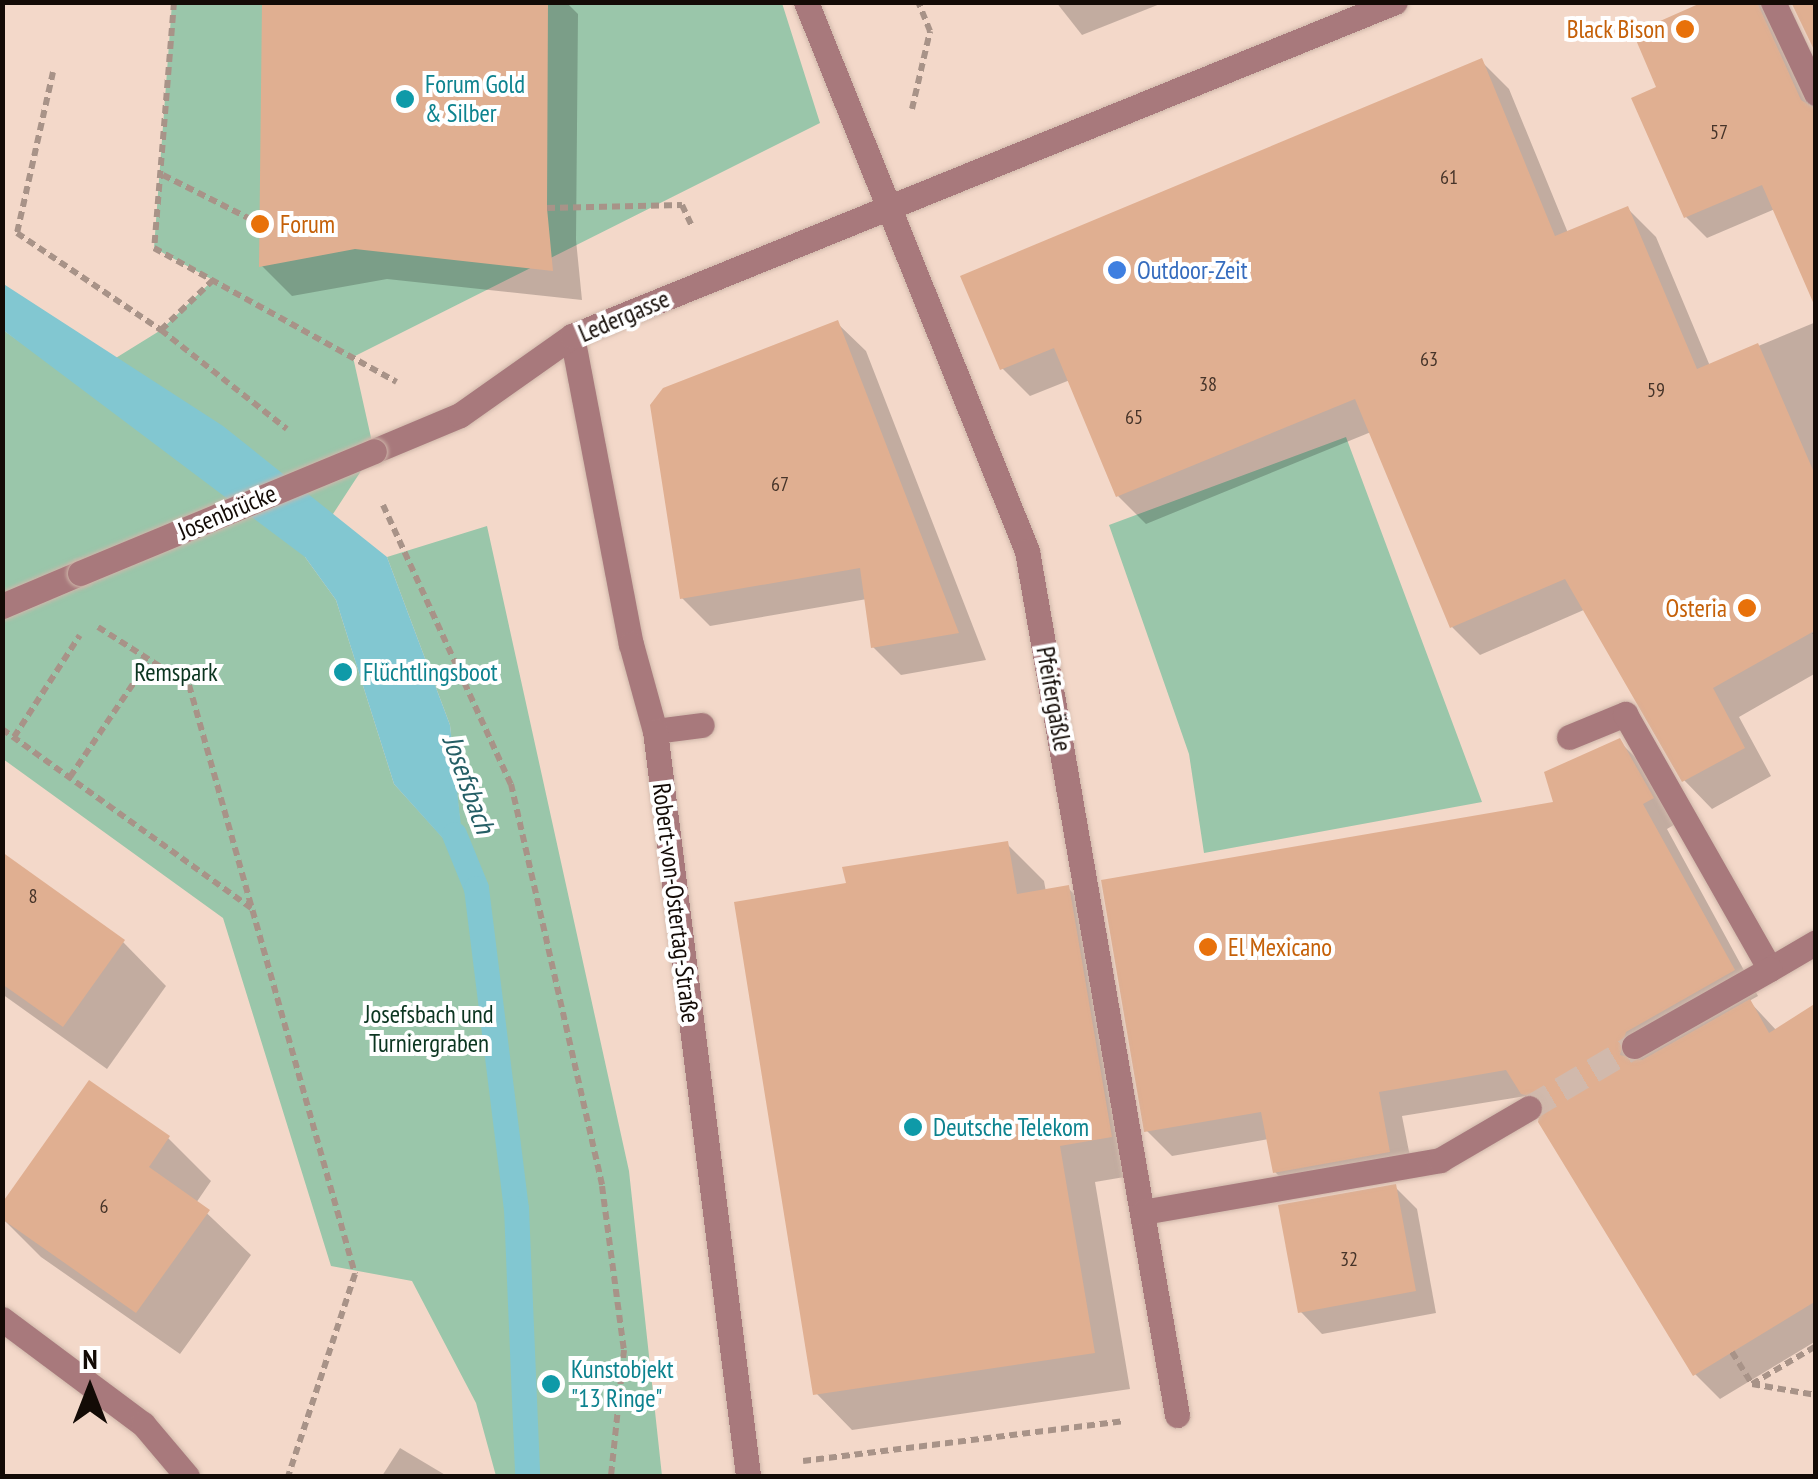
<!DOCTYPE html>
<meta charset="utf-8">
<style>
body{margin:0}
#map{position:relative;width:1818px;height:1479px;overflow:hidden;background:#f3d8c9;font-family:"PT Sans Narrow",sans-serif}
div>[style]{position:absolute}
.green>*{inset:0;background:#9ac6aa}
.water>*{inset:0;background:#82c7d1}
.shadow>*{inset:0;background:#0003}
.stream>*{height:25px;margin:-12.5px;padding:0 12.5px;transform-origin:12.5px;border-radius:12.5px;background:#82c7d1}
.building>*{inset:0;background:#e0af91}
.street-tunnel>*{height:25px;margin-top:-12.5px;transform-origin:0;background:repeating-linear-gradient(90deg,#d1b9ac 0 25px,transparent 0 37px)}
.path>*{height:6px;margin-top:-3px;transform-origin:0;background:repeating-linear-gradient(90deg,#a89388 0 8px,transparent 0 13px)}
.roads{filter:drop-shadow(0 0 2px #cfb7aa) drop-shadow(0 0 2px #cfb7aa)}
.lane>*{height:25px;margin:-12.5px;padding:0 12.5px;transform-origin:12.5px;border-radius:12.5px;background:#a8797c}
.street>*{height:25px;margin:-12.5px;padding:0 12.5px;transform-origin:12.5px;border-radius:12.5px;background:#a8797c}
.bridges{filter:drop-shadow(0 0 2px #cfb7aa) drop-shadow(0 0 2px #cfb7aa)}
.street-bridge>*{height:25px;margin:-12.5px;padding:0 12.5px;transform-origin:12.5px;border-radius:12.5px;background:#a8797c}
.dots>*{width:28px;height:28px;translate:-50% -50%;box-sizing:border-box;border:5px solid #fff;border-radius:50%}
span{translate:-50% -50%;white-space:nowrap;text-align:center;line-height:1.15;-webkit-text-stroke:8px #fff;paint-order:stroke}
.number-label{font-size:20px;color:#463429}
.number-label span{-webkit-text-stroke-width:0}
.food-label{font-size:25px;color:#c56008}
.right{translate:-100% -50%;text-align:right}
.left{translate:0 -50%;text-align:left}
.culture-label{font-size:25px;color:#0d838f}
.shop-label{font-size:25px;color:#366cbe}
.street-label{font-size:25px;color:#130b06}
.park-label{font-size:25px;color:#0b3520}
.water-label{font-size:28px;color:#245e65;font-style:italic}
.frame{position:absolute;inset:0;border:5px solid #130b06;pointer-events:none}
.north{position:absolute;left:40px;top:1339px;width:100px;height:100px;-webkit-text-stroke:8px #fff;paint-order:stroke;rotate:0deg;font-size:28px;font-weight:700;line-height:40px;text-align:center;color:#130b06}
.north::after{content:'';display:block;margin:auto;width:35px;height:45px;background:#130b06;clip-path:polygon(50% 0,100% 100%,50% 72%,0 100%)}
</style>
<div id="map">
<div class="green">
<i style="clip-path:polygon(172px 3px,782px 3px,820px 123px,353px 357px,374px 451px,305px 557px,336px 600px,394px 784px,464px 861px,450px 725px,387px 557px,487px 526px,629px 1171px,662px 1476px,496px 1476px,476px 1403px,412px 1281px,331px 1266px,223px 918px,3px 759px,3px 330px,77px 382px,161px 330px,213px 280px,154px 248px)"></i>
<i style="clip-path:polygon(1346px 437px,1482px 802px,1204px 853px,1189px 754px,1109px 525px)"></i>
</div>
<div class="water">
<i style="clip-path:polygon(2px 283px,223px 426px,387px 557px,450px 725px,465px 863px,394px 784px,336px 600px,305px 557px,3px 330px)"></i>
</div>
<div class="shadow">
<i style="clip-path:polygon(265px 2px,566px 2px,578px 14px,576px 240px,582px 300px,387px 279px,292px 296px,262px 266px)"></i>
<i style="clip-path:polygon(1056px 2px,1165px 2px,1082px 35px)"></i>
<i style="clip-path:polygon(1744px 2px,1772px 2px,1779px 32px,1816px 108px,1816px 238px,1775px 209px,1707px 238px,1686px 217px,1659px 88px)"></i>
<i style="clip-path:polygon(1481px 61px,1509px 89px,1568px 233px,1628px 209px,1656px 237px,1710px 366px,1816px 322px,1816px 673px,1739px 717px,1771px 776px,1712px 809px,1684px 780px,1586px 609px,1480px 655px,1452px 627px,1371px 432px,1146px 524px,1118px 496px,1070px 380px,1030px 396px,1002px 368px)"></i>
<i style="clip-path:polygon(837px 323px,866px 351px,986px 660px,901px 675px,873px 647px,867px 599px,710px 626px,682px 598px)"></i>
<i style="clip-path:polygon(1619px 741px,1644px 766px,1677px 823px,1667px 829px,1758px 996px,1749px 1001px,1777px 1031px,1816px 1006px,1816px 1341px,1720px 1399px,1695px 1374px,1542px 1112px,1526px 1096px,1402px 1116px,1414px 1177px,1300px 1197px,1275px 1172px,1269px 1139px,1172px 1156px,1147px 1131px,1557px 804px)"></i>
<i style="clip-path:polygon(1007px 844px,1044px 881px,1046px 892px,1068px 888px,1104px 924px,1148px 1173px,1095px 1182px,1130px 1389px,852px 1430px,816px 1393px,849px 885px)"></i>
<i style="clip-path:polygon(2px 855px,123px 942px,166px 986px,107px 1069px,2px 994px)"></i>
<i style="clip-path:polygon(168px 1138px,211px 1181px,196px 1203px,251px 1255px,180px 1354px,41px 1257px,2px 1218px)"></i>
<i style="clip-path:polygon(1395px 1187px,1417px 1209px,1436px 1313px,1322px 1334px,1301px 1312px)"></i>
<i style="clip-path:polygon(400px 1448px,447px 1476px,382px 1476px)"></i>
</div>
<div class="stream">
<i style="left:454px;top:834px;width:58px;rotate:67.8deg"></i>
<i style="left:476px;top:888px;width:322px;rotate:82.9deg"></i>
<i style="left:516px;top:1208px;width:268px;rotate:87.6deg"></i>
</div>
<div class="building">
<i style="clip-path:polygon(262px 2px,548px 2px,547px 208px,553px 271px,355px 249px,259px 267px)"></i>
<i style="clip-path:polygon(1703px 2px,1757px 2px,1801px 100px,1816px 109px,1816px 309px,1762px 185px,1684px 218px,1631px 98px,1656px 87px,1633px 33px)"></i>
<i style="clip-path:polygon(1791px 2px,1816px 2px,1816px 54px)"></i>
<i style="clip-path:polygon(1482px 58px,1555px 236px,1628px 206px,1697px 369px,1758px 343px,1816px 477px,1816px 630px,1713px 688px,1745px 748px,1682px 782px,1565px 579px,1450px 628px,1355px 399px,1116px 497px,1054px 348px,1000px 370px,960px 276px)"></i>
<i style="clip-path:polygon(838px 320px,959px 633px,871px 648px,860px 568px,680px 599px,650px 405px,663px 388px)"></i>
<i style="clip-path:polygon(1620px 738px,1654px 798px,1643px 804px,1735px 970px,1626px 1032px,1620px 1055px,1642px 1060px,1750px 999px,1769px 1033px,1816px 1003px,1816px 1301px,1693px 1376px,1538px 1122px,1542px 1099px,1521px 1094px,1506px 1070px,1379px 1092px,1390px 1152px,1273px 1173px,1261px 1112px,1144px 1132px,1101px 880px,1553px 802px,1544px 772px)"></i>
<i style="clip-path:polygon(1008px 841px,1017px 894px,1069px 885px,1112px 1137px,1060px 1146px,1095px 1353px,813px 1395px,734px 902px,846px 883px,842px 867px)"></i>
<i style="clip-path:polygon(2px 852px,125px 940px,63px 1027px,2px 984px)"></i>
<i style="clip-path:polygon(89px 1080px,170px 1136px,149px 1167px,210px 1210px,136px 1313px,2px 1219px,2px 1203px)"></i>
<i style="clip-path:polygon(1396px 1184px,1416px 1291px,1298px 1313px,1278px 1205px)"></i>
</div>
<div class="street-tunnel">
<i style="left:1529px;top:1108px;width:122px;rotate:-30.6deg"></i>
</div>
<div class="path">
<i style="left:174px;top:2px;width:247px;rotate:94.6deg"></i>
<i style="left:154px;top:248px;width:277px;rotate:28.9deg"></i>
<i style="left:53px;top:72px;width:165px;rotate:102.6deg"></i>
<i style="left:17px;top:233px;width:174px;rotate:34deg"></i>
<i style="left:161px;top:330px;width:160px;rotate:38.2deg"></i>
<i style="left:912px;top:109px;width:80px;rotate:-77deg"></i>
<i style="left:930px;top:31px;width:31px;rotate:-112deg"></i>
<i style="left:163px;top:175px;width:109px;rotate:26.8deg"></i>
<i style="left:547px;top:208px;width:135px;rotate:-1.3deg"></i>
<i style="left:682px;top:205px;width:23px;rotate:65deg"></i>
<i style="left:161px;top:330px;width:72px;rotate:-43.9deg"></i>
<i style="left:383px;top:505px;width:307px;rotate:65.4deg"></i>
<i style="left:511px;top:784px;width:412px;rotate:77.2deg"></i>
<i style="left:602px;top:1186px;width:165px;rotate:82.4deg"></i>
<i style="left:624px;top:1350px;width:127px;rotate:95.9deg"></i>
<i style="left:98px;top:627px;width:108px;rotate:32.5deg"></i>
<i style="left:189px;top:685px;width:612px;rotate:74.26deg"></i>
<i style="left:355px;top:1274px;width:213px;rotate:108.3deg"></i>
<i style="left:1814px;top:631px;width:3px;rotate:45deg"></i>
<i style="left:2px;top:729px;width:307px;rotate:35.7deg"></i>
<i style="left:14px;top:737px;width:121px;rotate:-57.1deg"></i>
<i style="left:70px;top:777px;width:143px;rotate:-55.9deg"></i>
<i style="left:1732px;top:1352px;width:38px;rotate:58deg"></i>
<i style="left:1752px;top:1384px;width:65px;rotate:9.8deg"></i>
<i style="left:1752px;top:1384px;width:74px;rotate:-30.7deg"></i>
<i style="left:803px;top:1461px;width:322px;rotate:-7.1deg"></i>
</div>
<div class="roads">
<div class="lane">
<i style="left:655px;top:731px;width:47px;rotate:-7.3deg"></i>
<i style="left:1569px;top:737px;width:61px;rotate:-22.3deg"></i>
<i style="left:1625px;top:714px;width:293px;rotate:60.4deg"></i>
<i style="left:1770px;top:969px;width:53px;rotate:-30.4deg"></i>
</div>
<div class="street">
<i style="left:806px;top:2px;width:592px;rotate:68.07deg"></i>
<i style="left:1027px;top:551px;width:877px;rotate:80.15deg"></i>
<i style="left:1773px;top:2px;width:101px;rotate:64.7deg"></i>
<i style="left:572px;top:336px;width:314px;rotate:79.2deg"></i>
<i style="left:631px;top:644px;width:90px;rotate:74.6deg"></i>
<i style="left:655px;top:731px;width:751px;rotate:82.88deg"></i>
<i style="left:374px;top:451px;width:93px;rotate:-22.7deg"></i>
<i style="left:460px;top:415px;width:137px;rotate:-35.2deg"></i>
<i style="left:572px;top:336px;width:888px;rotate:-22.09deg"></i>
<i style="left:2px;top:606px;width:85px;rotate:-22.9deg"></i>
<i style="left:1634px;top:1046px;width:156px;rotate:-29.5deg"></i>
<i style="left:1143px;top:1212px;width:302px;rotate:-9.9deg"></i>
<i style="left:1440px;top:1160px;width:103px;rotate:-30.3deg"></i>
<i style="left:2px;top:1319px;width:176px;rotate:36.7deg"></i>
<i style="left:143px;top:1424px;width:68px;rotate:49.8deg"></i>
</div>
</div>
<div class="bridges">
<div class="street-bridge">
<i style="left:80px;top:573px;width:318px;rotate:-22.5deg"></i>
</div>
</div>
<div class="dots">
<i style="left:1685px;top:29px;background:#e8710a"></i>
<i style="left:405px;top:99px;background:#0f9aa8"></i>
<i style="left:260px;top:224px;background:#e8710a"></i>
<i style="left:1117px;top:270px;background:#3f7fe0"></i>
<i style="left:1747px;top:608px;background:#e8710a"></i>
<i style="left:343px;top:672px;background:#0f9aa8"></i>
<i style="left:1208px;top:947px;background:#e8710a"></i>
<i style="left:913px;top:1127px;background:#0f9aa8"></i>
<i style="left:551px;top:1384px;background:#0f9aa8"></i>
</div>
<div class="number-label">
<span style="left:1719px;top:132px">57</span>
<span style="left:1449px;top:177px">61</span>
<span style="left:1429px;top:359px">63</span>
<span style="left:1208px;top:384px">38</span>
<span style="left:1656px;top:390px">59</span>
<span style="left:1134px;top:417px">65</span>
<span style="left:780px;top:484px">67</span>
<span style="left:33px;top:896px">8</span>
<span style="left:104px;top:1206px">6</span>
<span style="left:1349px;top:1259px">32</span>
</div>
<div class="food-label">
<span class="right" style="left:1665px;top:29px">Black Bison</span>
<span class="left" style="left:280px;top:224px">Forum</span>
<span class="right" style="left:1727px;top:608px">Osteria</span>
<span class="left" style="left:1228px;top:947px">El Mexicano</span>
</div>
<div class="culture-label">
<span class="left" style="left:425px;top:99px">Forum Gold<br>&amp; Silber</span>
<span class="left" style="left:363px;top:672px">Flüchtlingsboot</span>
<span class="left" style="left:933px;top:1127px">Deutsche Telekom</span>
<span class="left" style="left:571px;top:1384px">Kunstobjekt<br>"13 Ringe"</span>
</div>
<div class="shop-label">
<span class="left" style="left:1137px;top:270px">Outdoor-Zeit</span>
</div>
<div class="street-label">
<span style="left:624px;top:316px;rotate:-23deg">Ledergasse</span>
<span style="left:227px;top:512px;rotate:-23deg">Josenbrücke</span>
<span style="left:1054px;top:699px;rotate:80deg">Pfeifergäßle</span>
<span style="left:676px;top:903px;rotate:83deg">Robert-von-Ostertag-Straße</span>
</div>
<div class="park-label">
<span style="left:176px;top:672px">Remspark</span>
<span style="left:429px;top:1029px">Josefsbach und<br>Turniergraben</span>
</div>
<div class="water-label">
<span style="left:469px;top:784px;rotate:70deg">Josefsbach</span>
</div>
<div class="frame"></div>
<div class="north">N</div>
</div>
